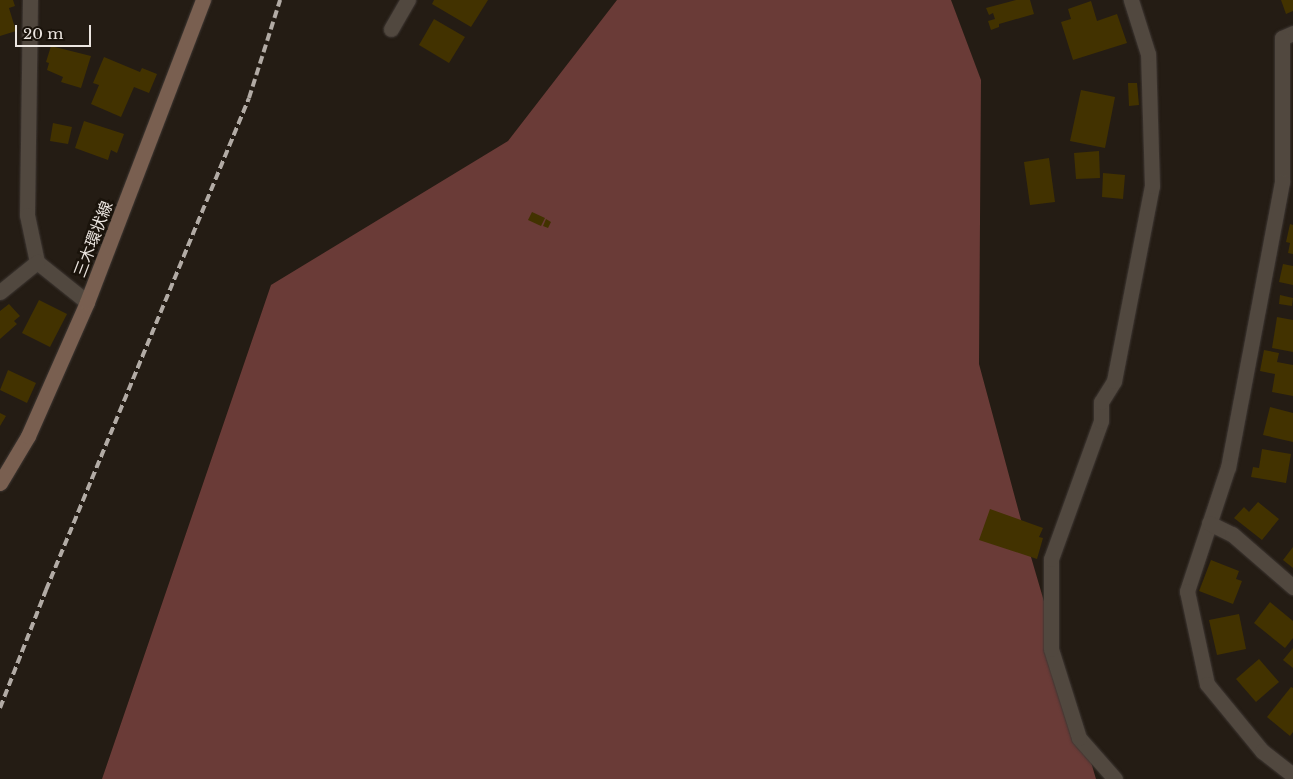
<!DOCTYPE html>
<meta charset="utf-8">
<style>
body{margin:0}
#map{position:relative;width:1293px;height:779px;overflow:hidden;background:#241c14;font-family:"Libre Baskerville","Noto Sans JP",serif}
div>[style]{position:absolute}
.forest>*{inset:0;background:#6a3b37}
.building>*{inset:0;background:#423200}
.roads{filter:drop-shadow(0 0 1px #3e3733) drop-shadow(0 0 1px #3e3733)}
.minor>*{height:15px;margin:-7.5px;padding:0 7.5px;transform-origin:7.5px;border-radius:7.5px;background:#51483f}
.secondary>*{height:15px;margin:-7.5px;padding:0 7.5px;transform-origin:7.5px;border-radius:7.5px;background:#795f50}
.rail>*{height:4px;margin-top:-2px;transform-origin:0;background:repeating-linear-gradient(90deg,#b2aba5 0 8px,transparent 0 12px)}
span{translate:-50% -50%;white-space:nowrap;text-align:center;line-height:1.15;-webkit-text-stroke:5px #1a130b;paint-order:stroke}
.street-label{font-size:16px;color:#ece6e1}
.scale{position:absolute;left:15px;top:25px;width:76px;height:22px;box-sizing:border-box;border:2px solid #ece6e1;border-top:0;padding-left:6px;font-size:15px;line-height:18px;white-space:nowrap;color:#ece6e1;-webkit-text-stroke:4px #1a130b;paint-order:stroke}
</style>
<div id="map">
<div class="forest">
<i style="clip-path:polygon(617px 0,951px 0,981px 80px,979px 364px,1031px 557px,1096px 779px,102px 779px,271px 285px,508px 141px)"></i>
</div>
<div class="building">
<i style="clip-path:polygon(0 0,13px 0,15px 6px,9px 8px,16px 31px,0 36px)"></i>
<i style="clip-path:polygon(434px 0,488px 0,471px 27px,432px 4px)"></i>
<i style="clip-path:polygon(1016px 0,1030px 0,1034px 14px,999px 24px,999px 27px,991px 30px,988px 21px,995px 19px,993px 13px,989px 15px,986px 8px)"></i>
<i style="clip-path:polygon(1281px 0,1293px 0,1293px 11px,1286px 14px)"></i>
<i style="clip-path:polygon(1091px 1px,1097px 21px,1117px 14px,1127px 43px,1073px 60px,1061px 22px,1071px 19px,1068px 9px)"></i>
<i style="clip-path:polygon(434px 19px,465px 37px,449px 63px,419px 45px)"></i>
<i style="clip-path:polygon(51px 46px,91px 56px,81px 88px,61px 82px,63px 77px,47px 70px,49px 63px,46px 62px)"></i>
<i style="clip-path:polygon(104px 57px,140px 72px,142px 68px,157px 74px,149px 93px,134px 87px,121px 117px,91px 104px,99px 85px,93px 83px)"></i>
<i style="clip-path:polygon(1128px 83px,1137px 83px,1139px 105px,1129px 106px)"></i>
<i style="clip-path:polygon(1081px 90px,1115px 97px,1105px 148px,1070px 141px)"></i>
<i style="clip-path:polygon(84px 121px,124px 134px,117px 153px,111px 150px,108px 160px,75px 148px)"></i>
<i style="clip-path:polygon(53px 123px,72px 127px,68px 144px,50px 141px)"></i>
<i style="clip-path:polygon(1099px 151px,1100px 178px,1076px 179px,1074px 153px)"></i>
<i style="clip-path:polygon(1049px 158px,1055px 202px,1030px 205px,1024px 162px)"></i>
<i style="clip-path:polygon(1103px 173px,1125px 175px,1123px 199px,1102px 197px)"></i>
<i style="clip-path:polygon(532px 212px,545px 218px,541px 226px,528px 220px)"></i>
<i style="clip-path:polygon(546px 219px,551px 222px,548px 228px,543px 226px)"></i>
<i style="clip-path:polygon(1290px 224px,1293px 225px,1293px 254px,1288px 253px,1290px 243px,1286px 242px)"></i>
<i style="clip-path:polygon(1283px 264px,1293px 266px,1293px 285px,1279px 282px)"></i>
<i style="clip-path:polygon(1280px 295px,1293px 298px,1292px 306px,1279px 304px)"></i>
<i style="clip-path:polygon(39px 300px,67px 314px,50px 347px,22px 333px)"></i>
<i style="clip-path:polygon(9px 304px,20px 316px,14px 321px,17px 324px,0 339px,0 311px)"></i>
<i style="clip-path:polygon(1277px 317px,1293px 320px,1293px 352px,1272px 348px)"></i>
<i style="clip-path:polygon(1264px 350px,1279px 353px,1277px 362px,1293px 365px,1293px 396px,1272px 392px,1275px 374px,1260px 371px)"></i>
<i style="clip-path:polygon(8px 370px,36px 383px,27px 403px,0 390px)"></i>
<i style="clip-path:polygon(1270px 407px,1293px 413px,1293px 442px,1263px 435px)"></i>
<i style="clip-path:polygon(0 413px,6px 416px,0 426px)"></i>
<i style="clip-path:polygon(1262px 449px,1291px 454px,1286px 483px,1251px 477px,1253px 467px,1259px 468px)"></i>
<i style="clip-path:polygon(1258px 502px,1279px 519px,1262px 540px,1234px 518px,1244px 507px,1249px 512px)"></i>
<i style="clip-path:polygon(990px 509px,1043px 528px,1039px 537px,1043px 538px,1037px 559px,979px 540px)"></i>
<i style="clip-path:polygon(1293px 547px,1293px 568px,1283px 560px)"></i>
<i style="clip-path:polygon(1211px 560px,1239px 571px,1236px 579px,1242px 581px,1233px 604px,1199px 591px)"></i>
<i style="clip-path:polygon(1270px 602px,1293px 621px,1293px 638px,1285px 648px,1254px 623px)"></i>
<i style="clip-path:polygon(1239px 614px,1246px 649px,1217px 655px,1209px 620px)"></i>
<i style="clip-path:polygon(1293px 648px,1293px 668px,1283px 660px)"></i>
<i style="clip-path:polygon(1259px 659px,1279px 682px,1256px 702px,1236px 679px)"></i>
<i style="clip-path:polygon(1291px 687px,1293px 688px,1293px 732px,1290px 736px,1267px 717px)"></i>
</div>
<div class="roads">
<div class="minor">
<i style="left:30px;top:0;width:215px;rotate:90.8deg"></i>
<i style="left:27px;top:215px;width:48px;rotate:78deg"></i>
<i style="left:37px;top:262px;width:64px;rotate:38.7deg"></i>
<i style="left:391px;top:29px;width:34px;rotate:-60deg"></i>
<i style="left:1293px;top:33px;width:12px;rotate:156deg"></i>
<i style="left:1282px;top:38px;width:144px;rotate:90deg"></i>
<i style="left:1282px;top:182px;width:290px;rotate:100.7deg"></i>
<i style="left:1228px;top:467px;width:131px;rotate:108.3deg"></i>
<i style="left:1187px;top:591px;width:95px;rotate:77.9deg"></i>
<i style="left:1207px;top:684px;width:87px;rotate:50.6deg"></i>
<i style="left:1262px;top:751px;width:39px;rotate:38deg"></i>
<i style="left:0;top:292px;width:48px;rotate:-39deg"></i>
<i style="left:1209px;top:523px;width:25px;rotate:26deg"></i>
<i style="left:1232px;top:534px;width:81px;rotate:41deg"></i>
<i style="left:1115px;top:779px;width:55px;rotate:-131.3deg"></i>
<i style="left:1079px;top:738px;width:93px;rotate:-107.5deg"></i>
<i style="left:1051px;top:649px;width:90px;rotate:-90deg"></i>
<i style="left:1051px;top:559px;width:147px;rotate:-70.1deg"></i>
<i style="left:1101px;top:421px;width:19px;rotate:-90deg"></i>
<i style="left:1101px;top:402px;width:25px;rotate:-58deg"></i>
<i style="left:1114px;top:381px;width:199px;rotate:-79deg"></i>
<i style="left:1152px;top:186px;width:132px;rotate:-91.7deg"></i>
<i style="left:1148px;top:54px;width:57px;rotate:-107.5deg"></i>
</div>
<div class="secondary">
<i style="left:0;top:483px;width:55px;rotate:-59.2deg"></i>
<i style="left:28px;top:436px;width:146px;rotate:-66.2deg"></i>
<i style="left:87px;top:302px;width:324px;rotate:-69deg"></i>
</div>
</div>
<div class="rail">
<i style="left:0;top:708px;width:127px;rotate:-68.7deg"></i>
<i style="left:46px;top:590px;width:532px;rotate:-67.58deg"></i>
<i style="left:249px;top:98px;width:103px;rotate:-72.4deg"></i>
</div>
<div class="street-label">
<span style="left:93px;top:239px;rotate:-69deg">三木環状線</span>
</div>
<div class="scale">20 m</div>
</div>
